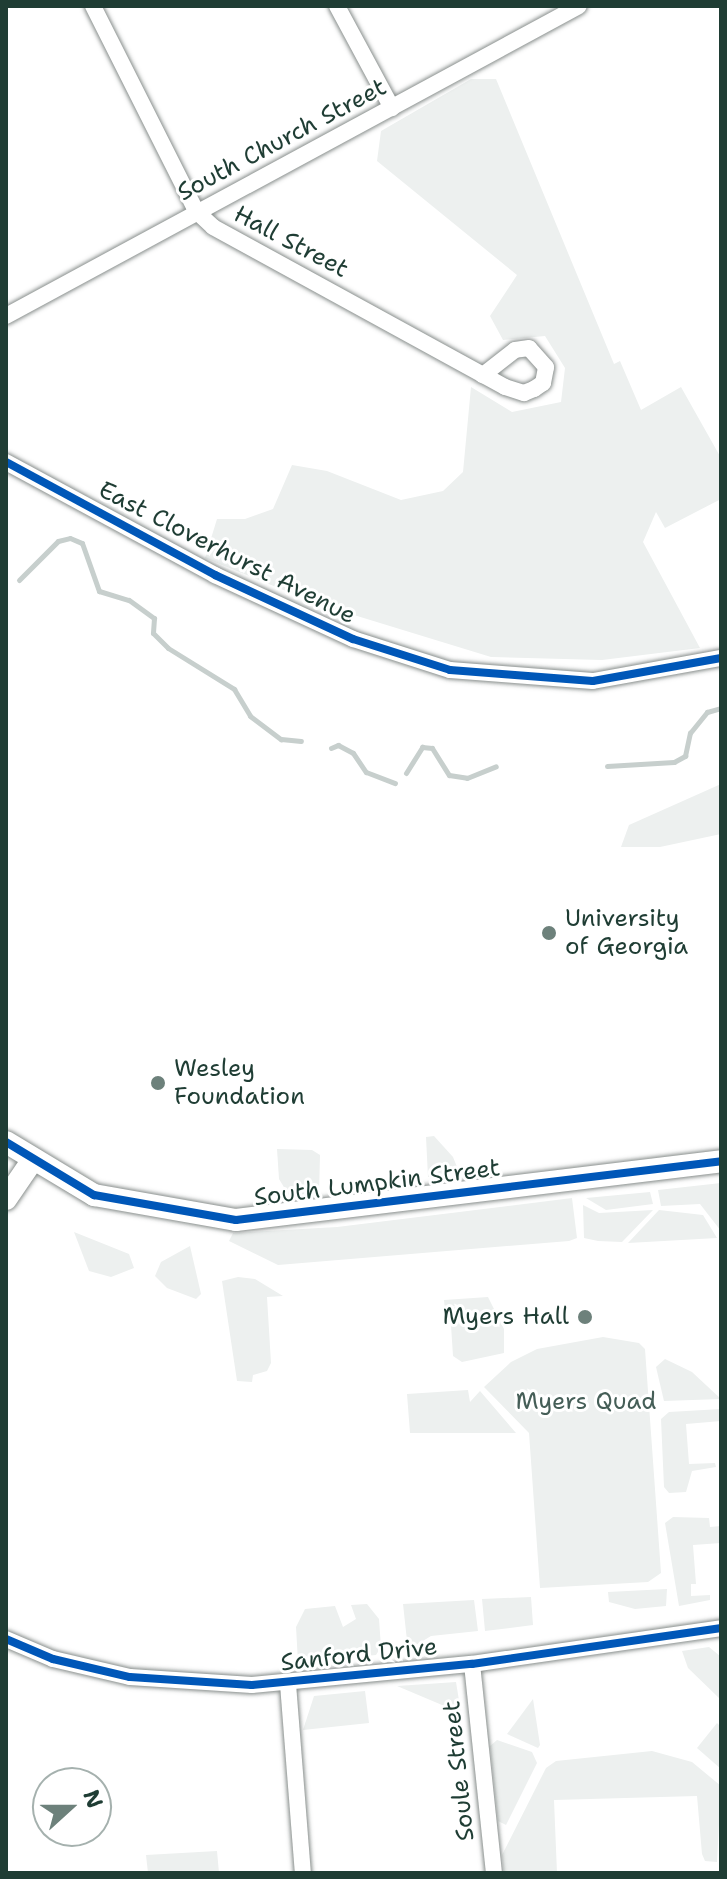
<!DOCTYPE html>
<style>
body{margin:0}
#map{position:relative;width:727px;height:1879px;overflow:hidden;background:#fff;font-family:"Shantell Sans",sans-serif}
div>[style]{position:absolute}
.green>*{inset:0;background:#edf0ef}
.stream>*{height:5px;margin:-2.5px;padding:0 2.5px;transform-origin:2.5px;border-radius:2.5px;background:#c7cfcd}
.roads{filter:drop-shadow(0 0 2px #898f8d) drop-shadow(0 0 2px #898f8d)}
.street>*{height:16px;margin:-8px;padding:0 8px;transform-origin:8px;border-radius:8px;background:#fff}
.secondary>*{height:22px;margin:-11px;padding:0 11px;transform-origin:11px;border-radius:11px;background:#fff}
.cycleway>*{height:8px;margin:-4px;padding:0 4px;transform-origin:4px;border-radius:4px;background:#0057b8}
.dots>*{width:22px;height:22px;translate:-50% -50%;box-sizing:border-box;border:4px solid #fff;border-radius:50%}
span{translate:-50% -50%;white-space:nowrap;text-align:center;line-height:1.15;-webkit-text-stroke:6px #fff;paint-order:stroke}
.street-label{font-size:24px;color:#1f3d34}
.poi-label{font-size:24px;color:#1f3d34}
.left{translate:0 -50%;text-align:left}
.right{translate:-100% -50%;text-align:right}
.park-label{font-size:24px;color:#455e57}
.frame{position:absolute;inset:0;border:8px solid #1f3d34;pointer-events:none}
.north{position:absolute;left:32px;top:1767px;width:80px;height:80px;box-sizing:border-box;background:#fff;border:2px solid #a5b1ae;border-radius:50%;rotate:69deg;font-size:22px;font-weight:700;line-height:32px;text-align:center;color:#1f3d34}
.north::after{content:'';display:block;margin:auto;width:28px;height:36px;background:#6d817b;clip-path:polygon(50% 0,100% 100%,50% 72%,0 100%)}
</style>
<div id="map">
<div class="green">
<i style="clip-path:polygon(471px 79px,496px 79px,614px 364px,620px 361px,641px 410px,681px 387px,721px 458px,721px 499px,665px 528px,656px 512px,643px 542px,700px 648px,602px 660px,491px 657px,318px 604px,205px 558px,217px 519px,245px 519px,273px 509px,292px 465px,327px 471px,401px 500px,443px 491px,463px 472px,471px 387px,512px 412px,561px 402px,565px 368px,545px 336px,503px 340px,490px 316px,517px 275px,377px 161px,381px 131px)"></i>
<i style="clip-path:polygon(721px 784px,721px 834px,660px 847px,621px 847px,629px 825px)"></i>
<i style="clip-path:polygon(434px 1136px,453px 1157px,459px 1172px,428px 1177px,426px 1137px)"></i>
<i style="clip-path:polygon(277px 1149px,312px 1150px,320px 1155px,319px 1194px,290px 1197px,279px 1179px)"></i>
<i style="clip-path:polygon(721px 1183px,721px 1231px,700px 1204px,661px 1206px,658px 1190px)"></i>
<i style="clip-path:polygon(650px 1192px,653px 1204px,606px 1210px,586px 1198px)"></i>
<i style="clip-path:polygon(572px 1198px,577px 1238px,569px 1241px,278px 1265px,229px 1241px,233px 1233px,337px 1227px)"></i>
<i style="clip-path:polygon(583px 1205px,599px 1213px,653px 1210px,622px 1242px,598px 1241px,584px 1238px)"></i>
<i style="clip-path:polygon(659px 1210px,703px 1215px,717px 1238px,628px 1243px)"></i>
<i style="clip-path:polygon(74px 1232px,129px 1254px,134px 1268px,111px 1277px,89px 1271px)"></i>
<i style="clip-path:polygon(190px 1246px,201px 1294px,196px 1299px,167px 1288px,155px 1276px,161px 1262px)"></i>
<i style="clip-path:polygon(238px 1277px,255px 1279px,283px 1296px,267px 1297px,271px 1363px,267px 1371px,253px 1375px,252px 1382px,237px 1381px,222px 1281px)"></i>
<i style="clip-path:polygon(488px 1297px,504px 1329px,504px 1353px,462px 1362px,453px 1356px,450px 1310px,445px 1310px,444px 1300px)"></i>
<i style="clip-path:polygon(603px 1337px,639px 1343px,645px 1349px,661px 1573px,648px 1582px,540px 1588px,529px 1433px,484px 1387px,511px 1362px,537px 1349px)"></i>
<i style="clip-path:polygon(665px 1359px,692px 1372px,721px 1399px,664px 1401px,656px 1367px)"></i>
<i style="clip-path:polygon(468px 1390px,470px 1402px,480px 1391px,516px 1433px,410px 1433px,407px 1394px)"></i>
<i style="clip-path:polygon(721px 1409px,721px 1421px,686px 1424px,689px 1464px,715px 1463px,716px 1467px,692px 1471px,686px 1492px,669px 1493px,664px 1487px,661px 1419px,669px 1412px)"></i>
<i style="clip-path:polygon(673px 1517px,709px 1518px,710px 1527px,721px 1526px,721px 1543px,693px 1545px,696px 1584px,691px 1584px,691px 1596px,710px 1595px,710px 1600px,679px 1606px,665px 1523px)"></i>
<i style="clip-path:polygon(667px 1589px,666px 1606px,635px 1609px,609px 1602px,608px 1592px)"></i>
<i style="clip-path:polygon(531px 1597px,533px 1625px,485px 1631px,482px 1599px)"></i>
<i style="clip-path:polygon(474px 1600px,478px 1631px,431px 1636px,408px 1650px,403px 1604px)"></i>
<i style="clip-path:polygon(367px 1604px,379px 1619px,381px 1647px,376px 1655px,298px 1662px,296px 1627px,305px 1609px,335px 1606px,343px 1627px,356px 1619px,351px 1605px)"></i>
<i style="clip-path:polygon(709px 1647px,720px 1656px,719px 1698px,688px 1668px,682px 1651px)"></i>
<i style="clip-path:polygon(456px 1682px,461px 1713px,397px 1686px)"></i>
<i style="clip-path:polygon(365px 1691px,369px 1723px,303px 1730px,314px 1696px)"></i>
<i style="clip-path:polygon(533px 1699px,540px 1745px,538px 1748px,507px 1734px)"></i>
<i style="clip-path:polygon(717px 1723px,721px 1727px,721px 1769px,697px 1748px)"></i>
<i style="clip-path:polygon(497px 1740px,532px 1752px,537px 1763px,506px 1825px,498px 1821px,490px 1746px)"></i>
<i style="clip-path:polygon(652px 1751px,692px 1762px,721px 1786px,717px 1862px,705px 1861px,702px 1854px,697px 1796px,554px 1800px,557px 1873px,504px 1873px,502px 1855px,546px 1768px,556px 1761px)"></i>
<i style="clip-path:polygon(217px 1851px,219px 1873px,148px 1873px,146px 1855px)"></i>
</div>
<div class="stream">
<i style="left:19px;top:580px;width:55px;rotate:-45deg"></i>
<i style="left:58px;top:541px;width:12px;rotate:-14deg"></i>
<i style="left:70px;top:538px;width:13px;rotate:23deg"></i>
<i style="left:82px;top:543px;width:51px;rotate:70.5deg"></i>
<i style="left:99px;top:591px;width:31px;rotate:17deg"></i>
<i style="left:129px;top:600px;width:31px;rotate:36deg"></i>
<i style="left:154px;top:618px;width:15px;rotate:94deg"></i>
<i style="left:153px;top:633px;width:21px;rotate:45deg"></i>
<i style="left:168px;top:648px;width:78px;rotate:31.8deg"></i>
<i style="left:234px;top:689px;width:31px;rotate:59deg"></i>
<i style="left:250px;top:716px;width:39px;rotate:37deg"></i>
<i style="left:281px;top:739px;width:20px;rotate:6deg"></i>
<i style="left:331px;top:748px;width:8px;rotate:-23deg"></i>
<i style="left:338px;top:745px;width:17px;rotate:28deg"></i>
<i style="left:353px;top:753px;width:23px;rotate:56deg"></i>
<i style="left:366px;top:772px;width:31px;rotate:21deg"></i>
<i style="left:607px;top:766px;width:67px;rotate:-3.4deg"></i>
<i style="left:674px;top:762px;width:13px;rotate:-29deg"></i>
<i style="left:685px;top:756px;width:24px;rotate:-78deg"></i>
<i style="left:690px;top:733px;width:27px;rotate:-51deg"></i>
<i style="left:707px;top:712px;width:15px;rotate:-16deg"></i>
<i style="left:406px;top:773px;width:31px;rotate:-58deg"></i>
<i style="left:422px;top:747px;width:10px;rotate:6deg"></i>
<i style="left:432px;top:748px;width:32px;rotate:58deg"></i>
<i style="left:449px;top:775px;width:18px;rotate:9deg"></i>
<i style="left:467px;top:778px;width:31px;rotate:-22deg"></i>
</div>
<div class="roads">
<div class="street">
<i style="left:93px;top:6px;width:229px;rotate:63.3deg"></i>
<i style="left:196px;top:211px;width:23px;rotate:43deg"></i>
<i style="left:213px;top:227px;width:333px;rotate:28.7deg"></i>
<i style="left:505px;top:387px;width:20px;rotate:18deg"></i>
<i style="left:524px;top:393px;width:11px;rotate:-22deg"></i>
<i style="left:534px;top:389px;width:11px;rotate:-34deg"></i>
<i style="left:543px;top:383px;width:16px;rotate:-79deg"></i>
<i style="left:546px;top:367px;width:25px;rotate:-132deg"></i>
<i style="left:529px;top:348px;width:14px;rotate:172deg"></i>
<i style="left:515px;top:350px;width:41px;rotate:142deg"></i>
<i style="left:337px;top:6px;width:116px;rotate:61.7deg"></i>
<i style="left:6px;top:316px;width:651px;rotate:-28.41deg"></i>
<i style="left:6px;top:462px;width:238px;rotate:28.4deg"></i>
<i style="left:215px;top:575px;width:152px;rotate:24.9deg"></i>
<i style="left:353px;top:639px;width:102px;rotate:17.7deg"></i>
<i style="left:450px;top:670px;width:143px;rotate:4.4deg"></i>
<i style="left:593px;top:681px;width:130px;rotate:-10.2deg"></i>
<i style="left:6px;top:1639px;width:51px;rotate:23.1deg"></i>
<i style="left:53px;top:1659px;width:79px;rotate:13.2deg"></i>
<i style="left:130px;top:1677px;width:122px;rotate:3.8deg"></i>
<i style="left:252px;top:1685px;width:221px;rotate:-5.5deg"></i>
<i style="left:472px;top:1664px;width:252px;rotate:-8.2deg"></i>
<i style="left:472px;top:1664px;width:210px;rotate:84deg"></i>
<i style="left:288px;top:1684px;width:190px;rotate:85.5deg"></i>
</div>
<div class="secondary">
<i style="left:6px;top:1142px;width:103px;rotate:31.1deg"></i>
<i style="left:94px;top:1195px;width:144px;rotate:10deg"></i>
<i style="left:236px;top:1220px;width:489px;rotate:-6.9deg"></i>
<i style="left:6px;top:1199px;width:46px;rotate:-55.6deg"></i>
</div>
</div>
<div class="cycleway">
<i style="left:6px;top:462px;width:238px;rotate:28.4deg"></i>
<i style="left:215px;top:575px;width:152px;rotate:24.9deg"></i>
<i style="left:353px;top:639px;width:102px;rotate:17.7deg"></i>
<i style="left:450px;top:670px;width:143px;rotate:4.4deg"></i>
<i style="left:593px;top:681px;width:130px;rotate:-10.2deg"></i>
<i style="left:6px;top:1142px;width:103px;rotate:31.1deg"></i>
<i style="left:94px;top:1195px;width:144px;rotate:10deg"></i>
<i style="left:236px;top:1220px;width:489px;rotate:-6.9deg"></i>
<i style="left:6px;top:1639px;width:51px;rotate:23.1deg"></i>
<i style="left:53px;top:1659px;width:79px;rotate:13.2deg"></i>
<i style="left:130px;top:1677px;width:122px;rotate:3.8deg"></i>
<i style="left:252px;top:1685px;width:221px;rotate:-5.5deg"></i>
<i style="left:472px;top:1664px;width:252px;rotate:-8.2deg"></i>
</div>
<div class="dots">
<i style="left:549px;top:933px;background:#6d817b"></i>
<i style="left:158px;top:1083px;background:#6d817b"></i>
<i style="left:585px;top:1317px;background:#6d817b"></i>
</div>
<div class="street-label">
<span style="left:282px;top:140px;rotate:-28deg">South Church Street</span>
<span style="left:291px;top:242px;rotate:28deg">Hall Street</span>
<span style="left:227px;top:553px;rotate:27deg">East Cloverhurst Avenue</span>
<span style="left:377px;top:1183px;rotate:-7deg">South Lumpkin Street</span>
<span style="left:359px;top:1655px;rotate:-6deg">Sanford Drive</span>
<span style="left:459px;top:1771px;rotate:-96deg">Soule Street</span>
</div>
<div class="poi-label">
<span class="left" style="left:565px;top:933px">University<br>of Georgia</span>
<span class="left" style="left:174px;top:1083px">Wesley<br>Foundation</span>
<span class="right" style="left:569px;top:1317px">Myers Hall</span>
</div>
<div class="park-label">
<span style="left:586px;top:1402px">Myers Quad</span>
</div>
<div class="frame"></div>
<div class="north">N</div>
</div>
